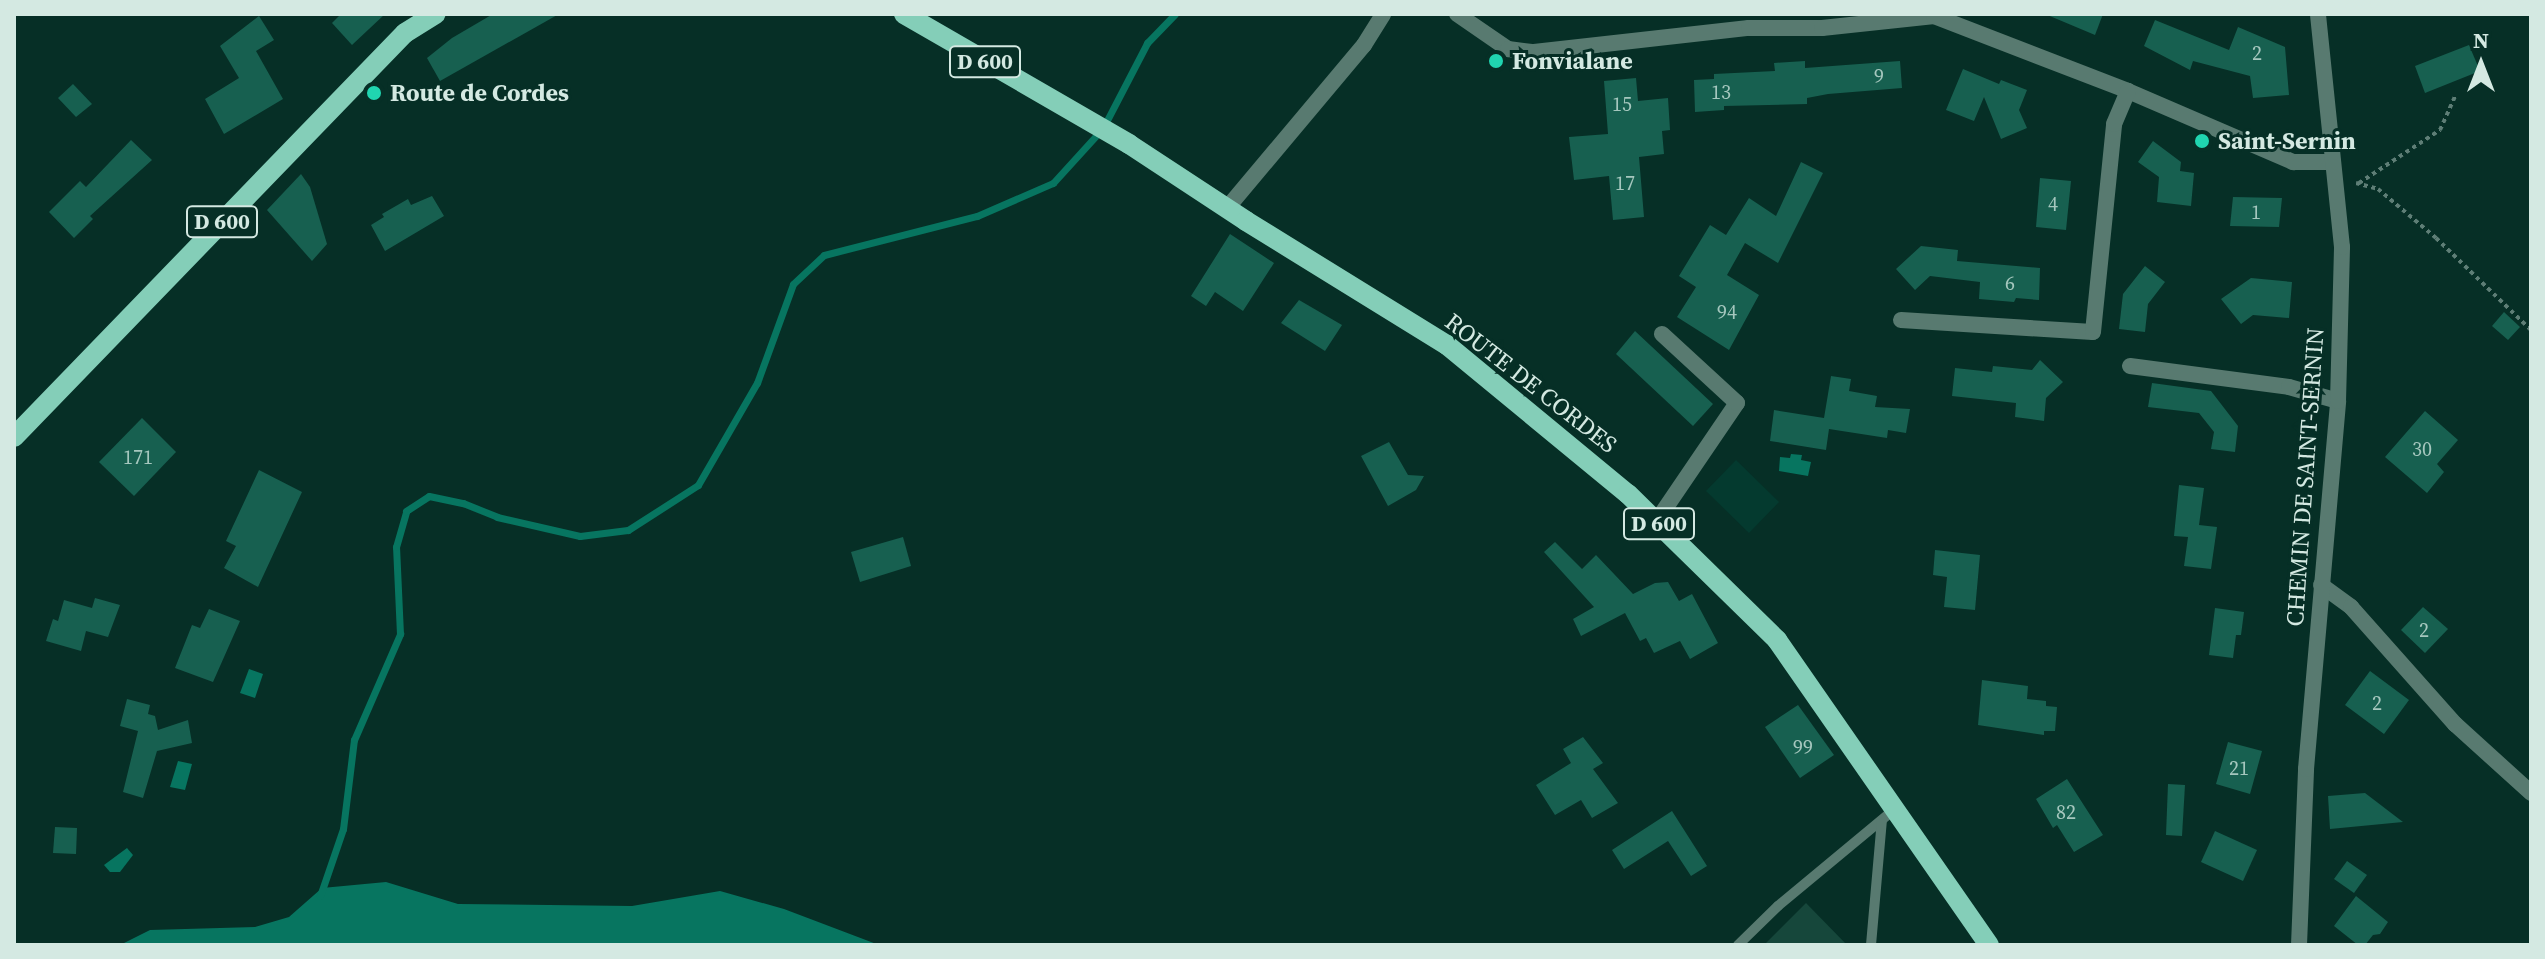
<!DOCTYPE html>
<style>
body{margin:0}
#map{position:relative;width:2545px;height:959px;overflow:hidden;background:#062f26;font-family:"Source Serif 4",serif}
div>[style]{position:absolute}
.built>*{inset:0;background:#043a2f}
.green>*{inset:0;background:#16473b}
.water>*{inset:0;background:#077560}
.stream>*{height:7px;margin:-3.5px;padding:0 3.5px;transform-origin:3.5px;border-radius:3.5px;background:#077560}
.building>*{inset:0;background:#176050}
.path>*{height:4px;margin-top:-2px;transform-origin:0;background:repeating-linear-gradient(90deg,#5e7e76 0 4px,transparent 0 8px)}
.lane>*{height:10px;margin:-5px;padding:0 5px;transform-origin:5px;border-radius:5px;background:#587a70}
.street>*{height:16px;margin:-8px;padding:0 8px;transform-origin:8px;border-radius:8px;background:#587a70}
.primary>*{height:20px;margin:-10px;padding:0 10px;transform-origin:10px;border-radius:10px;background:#84ceb8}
.dots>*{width:22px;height:22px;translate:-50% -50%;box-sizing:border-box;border:4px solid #062f26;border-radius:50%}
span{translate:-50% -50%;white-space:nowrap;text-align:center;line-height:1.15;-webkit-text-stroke:6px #062f26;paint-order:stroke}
.number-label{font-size:20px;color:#a5c7be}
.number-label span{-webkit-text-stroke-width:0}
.shield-label span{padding:2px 6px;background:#062f26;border:2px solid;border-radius:6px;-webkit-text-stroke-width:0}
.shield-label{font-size:22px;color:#d4e9e2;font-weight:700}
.poi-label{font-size:24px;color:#d4e9e2;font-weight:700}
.left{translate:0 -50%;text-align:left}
.street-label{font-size:24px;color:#d4e9e2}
.frame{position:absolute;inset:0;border:16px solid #d4e9e2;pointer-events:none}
.north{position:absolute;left:2441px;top:24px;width:80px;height:80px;-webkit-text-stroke:6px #062f26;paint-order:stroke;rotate:0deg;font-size:22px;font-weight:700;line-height:32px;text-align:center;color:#d4e9e2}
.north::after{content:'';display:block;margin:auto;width:28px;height:36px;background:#d4e9e2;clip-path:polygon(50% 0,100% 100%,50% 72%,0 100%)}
</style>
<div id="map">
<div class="built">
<i style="clip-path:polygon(1736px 460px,1779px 502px,1749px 533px,1706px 491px)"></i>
</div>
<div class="green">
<i style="clip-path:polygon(1806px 903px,1847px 945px,1764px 945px)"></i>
</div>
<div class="water">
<i style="clip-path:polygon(1791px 454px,1802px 455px,1801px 460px,1811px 462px,1808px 476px,1779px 471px,1780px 457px,1790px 458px)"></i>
<i style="clip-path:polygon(249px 669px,263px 674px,255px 698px,240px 693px)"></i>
<i style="clip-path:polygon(178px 761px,192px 764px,185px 790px,170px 787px)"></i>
<i style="clip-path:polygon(127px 848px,133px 855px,120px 872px,110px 872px,104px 865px)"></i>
<i style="clip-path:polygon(386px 882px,458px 904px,632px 906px,720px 891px,784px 909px,879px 945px,120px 945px,150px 930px,255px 927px,289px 917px,322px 888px)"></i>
</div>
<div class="stream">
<i style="left:320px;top:896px;width:71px;rotate:-71.1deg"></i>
<i style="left:343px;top:829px;width:90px;rotate:-83deg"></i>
<i style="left:354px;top:740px;width:116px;rotate:-66.5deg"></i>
<i style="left:400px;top:634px;width:87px;rotate:-92.6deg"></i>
<i style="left:396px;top:547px;width:37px;rotate:-74deg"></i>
<i style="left:406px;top:511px;width:27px;rotate:-33deg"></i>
<i style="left:429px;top:496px;width:35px;rotate:12deg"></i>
<i style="left:463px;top:503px;width:37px;rotate:22deg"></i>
<i style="left:497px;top:517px;width:85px;rotate:12.9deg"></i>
<i style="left:580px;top:536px;width:48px;rotate:-7.1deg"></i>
<i style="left:628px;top:530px;width:83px;rotate:-32.7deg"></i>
<i style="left:698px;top:485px;width:118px;rotate:-60deg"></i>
<i style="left:757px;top:383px;width:105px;rotate:-70deg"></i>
<i style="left:793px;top:284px;width:42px;rotate:-43.1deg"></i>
<i style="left:824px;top:255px;width:158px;rotate:-14.3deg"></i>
<i style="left:977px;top:216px;width:83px;rotate:-23.5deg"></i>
<i style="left:1053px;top:183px;width:74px;rotate:-47.7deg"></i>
<i style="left:1103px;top:128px;width:96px;rotate:-62.6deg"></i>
<i style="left:1147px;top:43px;width:40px;rotate:-46deg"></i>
</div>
<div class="building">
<i style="clip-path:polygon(341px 14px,385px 14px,352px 45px,332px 23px)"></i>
<i style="clip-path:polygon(493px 14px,559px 14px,440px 81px,427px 58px,452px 38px)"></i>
<i style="clip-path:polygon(2045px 14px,2103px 14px,2095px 35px)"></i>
<i style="clip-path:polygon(259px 16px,274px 40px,256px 51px,283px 99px,224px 134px,205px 99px,239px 78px,220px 46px)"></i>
<i style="clip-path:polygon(2155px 20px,2229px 50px,2238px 27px,2285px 47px,2289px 95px,2253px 98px,2250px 76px,2193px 61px,2190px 70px,2144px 46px)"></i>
<i style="clip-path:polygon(2469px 45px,2480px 71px,2425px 93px,2415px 66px)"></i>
<i style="clip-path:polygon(1805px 61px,1805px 68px,1900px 61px,1902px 88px,1828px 94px,1807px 98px,1807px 104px,1724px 106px,1724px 110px,1695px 112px,1694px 80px,1714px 79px,1714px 74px,1775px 71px,1774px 63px)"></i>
<i style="clip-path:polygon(1963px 69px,1999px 84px,2001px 80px,2027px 90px,2019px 110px,2027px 128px,2001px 139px,1984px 97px,1974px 121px,1946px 110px)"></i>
<i style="clip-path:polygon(1636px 78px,1638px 101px,1668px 98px,1670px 130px,1662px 131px,1664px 154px,1639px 157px,1644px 217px,1613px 220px,1609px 176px,1574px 180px,1569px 137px,1608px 134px,1604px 81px)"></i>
<i style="clip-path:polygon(73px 84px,92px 104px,76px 117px,58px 98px)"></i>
<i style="clip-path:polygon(131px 140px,152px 160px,90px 216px,93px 219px,74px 238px,49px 212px,80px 181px,86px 187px)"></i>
<i style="clip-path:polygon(2153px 141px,2181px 162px,2180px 171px,2194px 173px,2191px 206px,2157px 202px,2159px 177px,2138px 162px)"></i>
<i style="clip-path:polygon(1801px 162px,1823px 173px,1778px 263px,1745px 243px,1727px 275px,1759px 295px,1729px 350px,1677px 317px,1696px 287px,1679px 276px,1710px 225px,1726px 235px,1749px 198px,1776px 216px)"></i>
<i style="clip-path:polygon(301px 174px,310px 187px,327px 244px,312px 261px,267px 210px)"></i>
<i style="clip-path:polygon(2040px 178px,2071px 181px,2066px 230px,2036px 227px)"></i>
<i style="clip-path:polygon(432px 196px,444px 216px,385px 251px,371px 225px,384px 217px,382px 214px,408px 199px,411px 205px)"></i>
<i style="clip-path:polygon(2233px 197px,2282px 198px,2279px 227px,2230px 226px)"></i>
<i style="clip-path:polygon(1230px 234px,1274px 263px,1243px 311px,1215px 292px,1206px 306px,1191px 296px)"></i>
<i style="clip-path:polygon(1921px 246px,1958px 250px,1957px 261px,2040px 268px,2039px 300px,2016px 298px,2014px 302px,1979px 299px,1980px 282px,1930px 276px,1915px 290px,1896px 269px)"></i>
<i style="clip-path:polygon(2145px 266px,2165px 282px,2148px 304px,2145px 332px,2119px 329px,2123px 294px)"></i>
<i style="clip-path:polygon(2251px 278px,2292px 282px,2289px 318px,2253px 315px,2241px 324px,2221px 299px)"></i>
<i style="clip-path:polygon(1299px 300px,1342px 325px,1325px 351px,1281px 323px)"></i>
<i style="clip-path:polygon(2504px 312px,2520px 327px,2508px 340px,2492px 326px)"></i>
<i style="clip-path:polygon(1635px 331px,1713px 404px,1693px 426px,1616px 354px)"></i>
<i style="clip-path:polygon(2040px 360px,2063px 382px,2046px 398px,2044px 421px,2015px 417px,2016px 403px,1952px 396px,1955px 368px,1992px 372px,1993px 366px,2032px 370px)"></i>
<i style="clip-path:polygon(1831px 376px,1851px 379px,1849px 391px,1877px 396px,1875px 407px,1910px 409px,1906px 433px,1888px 430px,1887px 438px,1829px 429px,1826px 450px,1770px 441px,1774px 410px,1824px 418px)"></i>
<i style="clip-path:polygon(2152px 383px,2211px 391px,2238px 426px,2235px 452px,2211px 449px,2214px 432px,2199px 413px,2148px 407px)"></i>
<i style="clip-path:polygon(2425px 411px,2458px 440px,2437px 464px,2444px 472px,2427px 493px,2385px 457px)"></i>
<i style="clip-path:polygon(142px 418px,176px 452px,134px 496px,99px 462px)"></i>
<i style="clip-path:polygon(1389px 442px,1408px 475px,1424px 476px,1416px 490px,1388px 506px,1361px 456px)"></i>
<i style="clip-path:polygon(259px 470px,302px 492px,258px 587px,224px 568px,236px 546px,226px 541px)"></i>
<i style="clip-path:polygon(2179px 485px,2204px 488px,2199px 525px,2217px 527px,2211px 569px,2184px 566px,2188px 537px,2174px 536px)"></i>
<i style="clip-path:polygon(903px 537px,911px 566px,860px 582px,851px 552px)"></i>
<i style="clip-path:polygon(1555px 542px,1582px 569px,1596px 555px,1633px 594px,1655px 583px,1668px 582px,1679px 601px,1692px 594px,1718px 643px,1690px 659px,1680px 641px,1654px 653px,1646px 638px,1640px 641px,1625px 613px,1581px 636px,1573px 619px,1594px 607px,1544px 552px)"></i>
<i style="clip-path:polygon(1935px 550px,1980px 555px,1975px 610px,1944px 607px,1947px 577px,1933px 575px)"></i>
<i style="clip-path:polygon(95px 598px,120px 605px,108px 637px,86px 631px,81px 651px,46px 641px,53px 619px,58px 621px,64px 600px,92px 608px)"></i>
<i style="clip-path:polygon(2423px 607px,2448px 629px,2425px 653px,2401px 630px)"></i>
<i style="clip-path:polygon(2215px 608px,2244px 612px,2241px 635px,2236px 635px,2233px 658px,2209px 655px)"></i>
<i style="clip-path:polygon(209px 609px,240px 621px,213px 682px,175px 668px,192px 625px,200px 628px)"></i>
<i style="clip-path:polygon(2370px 671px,2409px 700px,2384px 734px,2345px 705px)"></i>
<i style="clip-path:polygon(1982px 680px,2028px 686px,2027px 699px,2046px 701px,2046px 706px,2057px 707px,2055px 731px,2044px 731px,2044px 735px,1978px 725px)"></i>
<i style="clip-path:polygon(127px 699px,150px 705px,148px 714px,155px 716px,158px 730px,188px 720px,192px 743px,157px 751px,143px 798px,123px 792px,138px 731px,120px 726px)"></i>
<i style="clip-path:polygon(1798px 705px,1834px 755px,1800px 778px,1765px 727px)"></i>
<i style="clip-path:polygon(1583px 737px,1603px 763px,1593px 769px,1618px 803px,1592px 818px,1581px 800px,1555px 815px,1536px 785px,1571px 763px,1563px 749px)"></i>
<i style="clip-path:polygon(2228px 742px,2262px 751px,2250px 794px,2216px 784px)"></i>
<i style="clip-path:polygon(2067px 779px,2103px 835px,2074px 852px,2057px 825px,2053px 828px,2036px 799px)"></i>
<i style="clip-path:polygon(2168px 784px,2185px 785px,2182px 836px,2166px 835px)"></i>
<i style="clip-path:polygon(2365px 793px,2403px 822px,2330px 829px,2328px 796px)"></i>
<i style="clip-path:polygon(1672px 811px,1707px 866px,1691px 876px,1668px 841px,1624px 869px,1612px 850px)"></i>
<i style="clip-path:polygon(55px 827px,77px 828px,76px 854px,53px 853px)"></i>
<i style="clip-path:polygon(2215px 831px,2257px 850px,2243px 881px,2201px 862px)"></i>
<i style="clip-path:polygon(2347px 861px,2367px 875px,2354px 893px,2334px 879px)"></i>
<i style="clip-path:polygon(2356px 896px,2388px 922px,2380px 934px,2373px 935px,2365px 945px,2358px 945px,2334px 926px)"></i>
</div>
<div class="path">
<i style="left:2356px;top:183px;width:23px;rotate:15deg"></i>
<i style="left:2378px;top:189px;width:76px;rotate:40.2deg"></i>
<i style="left:2436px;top:238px;width:132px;rotate:44.1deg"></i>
<i style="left:2359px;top:183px;width:97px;rotate:-33.2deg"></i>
<i style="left:2440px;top:130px;width:37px;rotate:-66deg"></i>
</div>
<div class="lane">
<i style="left:1738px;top:945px;width:56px;rotate:-44.3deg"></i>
<i style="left:1778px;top:906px;width:152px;rotate:-39.7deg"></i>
<i style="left:1871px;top:945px;width:125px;rotate:-85deg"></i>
</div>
<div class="street">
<i style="left:1457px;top:14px;width:62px;rotate:34.5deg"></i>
<i style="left:1508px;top:49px;width:26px;rotate:7deg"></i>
<i style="left:1534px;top:52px;width:216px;rotate:-6.4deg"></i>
<i style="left:1749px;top:28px;width:73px"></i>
<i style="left:1822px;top:28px;width:113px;rotate:-6.1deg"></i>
<i style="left:1934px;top:16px;width:208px;rotate:21.1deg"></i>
<i style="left:2128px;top:91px;width:180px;rotate:23.3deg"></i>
<i style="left:2293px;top:162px;width:40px"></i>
<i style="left:1228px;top:207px;width:212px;rotate:-50deg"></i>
<i style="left:1364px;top:45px;width:36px;rotate:-58deg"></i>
<i style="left:1901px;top:320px;width:192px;rotate:3.6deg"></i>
<i style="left:2093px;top:332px;width:209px;rotate:-84.2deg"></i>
<i style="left:2114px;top:124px;width:36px;rotate:-67deg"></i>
<i style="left:2130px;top:366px;width:160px;rotate:7.5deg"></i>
<i style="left:2289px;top:387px;width:51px;rotate:15.9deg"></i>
<i style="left:1656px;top:522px;width:144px;rotate:-55.8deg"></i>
<i style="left:1737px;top:403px;width:102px;rotate:-137.4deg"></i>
<i style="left:2321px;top:585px;width:37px;rotate:36deg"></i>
<i style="left:2351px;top:607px;width:157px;rotate:48.4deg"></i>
<i style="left:2455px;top:724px;width:103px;rotate:42.2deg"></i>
<i style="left:2299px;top:945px;width:176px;rotate:-87.7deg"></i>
<i style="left:2306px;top:769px;width:369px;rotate:-85deg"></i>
<i style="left:2338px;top:401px;width:154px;rotate:-88.5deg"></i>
<i style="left:2342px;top:247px;width:234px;rotate:-95.9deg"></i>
</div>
<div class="primary">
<i style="left:904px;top:14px;width:260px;rotate:30deg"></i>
<i style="left:1129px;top:144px;width:140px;rotate:33.3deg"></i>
<i style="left:1246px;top:221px;width:236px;rotate:31.7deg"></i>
<i style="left:1447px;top:345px;width:234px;rotate:39.5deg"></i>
<i style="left:1628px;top:494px;width:209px;rotate:44.4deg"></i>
<i style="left:1777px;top:640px;width:371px;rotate:55.2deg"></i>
<i style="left:14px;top:437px;width:562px;rotate:-45.94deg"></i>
<i style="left:405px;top:33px;width:36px;rotate:-32deg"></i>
</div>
<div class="dots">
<i style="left:1496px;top:61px;background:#20d5b0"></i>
<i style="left:374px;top:93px;background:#20d5b0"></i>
<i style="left:2202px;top:141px;background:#20d5b0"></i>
</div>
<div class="number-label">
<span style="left:2257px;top:53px">2</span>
<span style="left:1879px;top:76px">9</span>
<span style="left:1721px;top:92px">13</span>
<span style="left:1622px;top:104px">15</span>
<span style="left:1625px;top:183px">17</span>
<span style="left:2053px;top:204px">4</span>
<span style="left:2256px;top:212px">1</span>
<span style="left:2010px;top:283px">6</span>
<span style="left:1727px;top:312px">94</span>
<span style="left:2422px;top:449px">30</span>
<span style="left:138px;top:457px">171</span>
<span style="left:2424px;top:630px">2</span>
<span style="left:2377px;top:703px">2</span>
<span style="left:1803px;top:747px">99</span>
<span style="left:2239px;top:768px">21</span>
<span style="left:2066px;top:812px">82</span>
</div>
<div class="shield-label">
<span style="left:985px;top:62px">D 600</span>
<span style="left:222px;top:222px">D 600</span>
<span style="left:1659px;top:524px">D 600</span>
</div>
<div class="poi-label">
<span class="left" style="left:1512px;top:61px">Fonvialane</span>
<span class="left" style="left:390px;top:93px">Route de Cordes</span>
<span class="left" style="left:2218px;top:141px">Saint-Sernin</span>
</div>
<div class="street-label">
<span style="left:1531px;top:383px;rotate:38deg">ROUTE DE CORDES</span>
<span style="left:2305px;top:477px;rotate:-86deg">CHEMIN DE SAINT-SERNIN</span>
</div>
<div class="frame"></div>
<div class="north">N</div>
</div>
